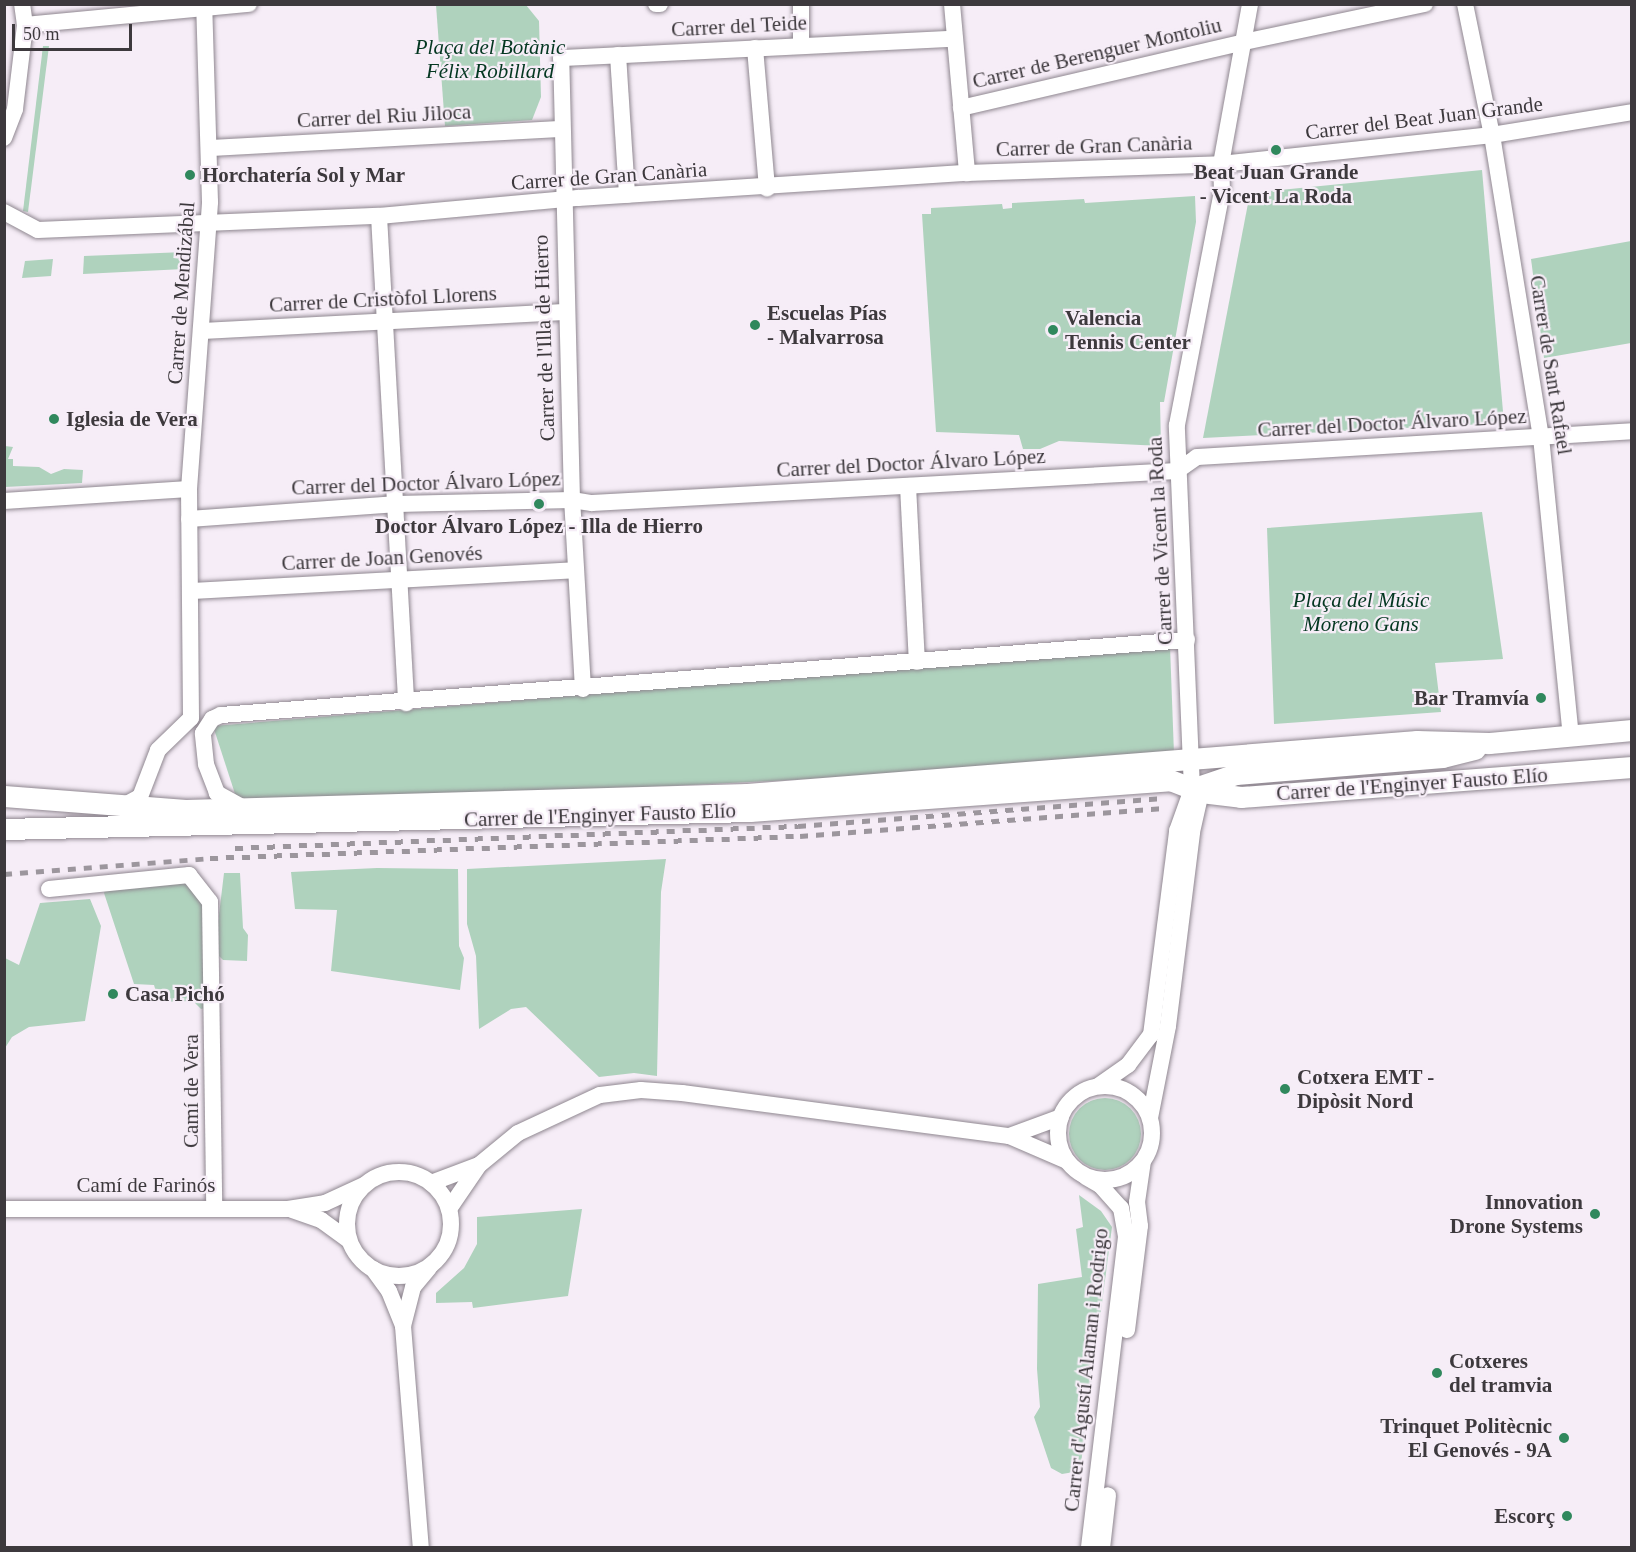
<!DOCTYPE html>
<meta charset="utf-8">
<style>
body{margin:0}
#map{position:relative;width:1636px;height:1552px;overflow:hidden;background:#f6edf7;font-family:"Times New Roman",serif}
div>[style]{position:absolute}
.green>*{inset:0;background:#afd2bd}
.round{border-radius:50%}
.roads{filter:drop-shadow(0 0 2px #8f8790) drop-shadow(0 0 2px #8f8790)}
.minor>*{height:16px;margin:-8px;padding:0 8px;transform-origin:8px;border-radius:8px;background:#fff}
.minor>.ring{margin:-8px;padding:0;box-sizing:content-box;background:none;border:16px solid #fff;border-radius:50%}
.major>*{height:21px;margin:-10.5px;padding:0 10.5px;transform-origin:10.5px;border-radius:10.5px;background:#fff}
.rail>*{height:4.5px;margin-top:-2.25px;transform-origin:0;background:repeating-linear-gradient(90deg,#9c969d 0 8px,transparent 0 16px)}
.dots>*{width:16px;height:16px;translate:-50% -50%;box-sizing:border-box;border:3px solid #f6edf7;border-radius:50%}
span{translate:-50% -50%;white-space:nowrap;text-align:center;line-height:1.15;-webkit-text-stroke:4.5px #f6edf7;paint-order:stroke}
.street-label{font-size:21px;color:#3d393d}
.park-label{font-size:21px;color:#043721;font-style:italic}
.poi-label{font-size:21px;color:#3d393d;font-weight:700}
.left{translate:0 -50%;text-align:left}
.right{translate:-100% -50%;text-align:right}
.frame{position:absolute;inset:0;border:6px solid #3d393d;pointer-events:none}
.scale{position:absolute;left:12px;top:24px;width:120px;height:27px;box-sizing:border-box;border:3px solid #3d393d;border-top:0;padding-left:8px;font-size:18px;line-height:21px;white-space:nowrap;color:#3d393d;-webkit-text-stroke:4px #f6edf7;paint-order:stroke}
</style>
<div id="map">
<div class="green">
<i style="clip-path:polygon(436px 5px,526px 5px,539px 21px,541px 97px,532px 120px,445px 126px)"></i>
<i style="clip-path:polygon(43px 46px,49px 46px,28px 212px,23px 211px)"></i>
<i style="clip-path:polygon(1482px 170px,1504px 423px,1203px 438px,1250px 193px)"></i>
<i style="clip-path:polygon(1195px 196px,1196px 222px,1164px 402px,1160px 402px,1161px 446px,1059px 441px,1040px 449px,1023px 449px,1019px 435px,936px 432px,922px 214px,931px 214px,931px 208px,1002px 204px,1003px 209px,1012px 208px,1012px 203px,1084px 199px,1085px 203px)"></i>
<i style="clip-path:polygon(1631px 241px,1631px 343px,1544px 358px,1531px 259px)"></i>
<i style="clip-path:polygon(185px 252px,184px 269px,83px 274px,84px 256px)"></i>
<i style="clip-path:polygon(53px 259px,51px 276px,22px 278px,25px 261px)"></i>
<i style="clip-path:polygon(5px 446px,13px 447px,8px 459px,13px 459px,13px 466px,39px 467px,51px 474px,64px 469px,83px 470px,82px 483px,5px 487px)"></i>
<i style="clip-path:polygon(1482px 512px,1503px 659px,1435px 663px,1441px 712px,1274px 724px,1267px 528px)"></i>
<i style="clip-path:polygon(1170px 646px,1174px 754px,948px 772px,611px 789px,237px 800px,213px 726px)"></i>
<i style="clip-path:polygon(666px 859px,661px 892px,657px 1076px,634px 1073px,599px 1077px,526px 1007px,511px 1009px,479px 1029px,476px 956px,467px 924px,467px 869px)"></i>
<i style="clip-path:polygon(377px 868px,458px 869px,459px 946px,464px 958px,460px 990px,331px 971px,337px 910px,295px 909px,291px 872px)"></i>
<i style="clip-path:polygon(224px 873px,240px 873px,243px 928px,248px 935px,247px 961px,223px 960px,219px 956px,218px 923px)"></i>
<i style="clip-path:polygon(186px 882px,198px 894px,205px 910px,205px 1008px,201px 1009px,193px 1001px,159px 1002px,154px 985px,134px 984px,104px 893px,105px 890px)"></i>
<i style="clip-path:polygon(90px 899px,101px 926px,85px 1021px,29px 1027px,12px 1037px,5px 1048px,5px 958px,19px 965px,40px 903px)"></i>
<i class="round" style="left:1069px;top:1098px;width:72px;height:72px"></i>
<i style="clip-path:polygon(1079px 1195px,1101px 1211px,1112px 1227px,1080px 1471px,1062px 1474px,1051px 1468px,1034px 1417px,1040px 1407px,1037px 1369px,1038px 1284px,1082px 1277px,1076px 1229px,1083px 1227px)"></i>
<i style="clip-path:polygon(582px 1209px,568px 1296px,473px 1308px,472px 1302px,436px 1303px,436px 1293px,464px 1268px,477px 1244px,477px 1217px)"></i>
</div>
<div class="roads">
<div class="minor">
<i style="left:656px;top:4px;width:4px"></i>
<i style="left:801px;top:4px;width:41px;rotate:90deg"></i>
<i style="left:952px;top:4px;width:170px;rotate:84.9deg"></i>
<i style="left:1465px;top:4px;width:134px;rotate:78.4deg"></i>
<i style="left:1492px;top:135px;width:306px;rotate:80.8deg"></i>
<i style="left:1541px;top:437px;width:300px;rotate:84.3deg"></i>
<i style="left:25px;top:25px;width:225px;rotate:-5.4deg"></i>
<i style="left:755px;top:48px;width:141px;rotate:85.1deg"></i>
<i style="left:618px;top:55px;width:140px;rotate:86.3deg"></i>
<i style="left:961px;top:108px;width:291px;rotate:-13.1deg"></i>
<i style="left:1244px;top:42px;width:185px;rotate:-11.9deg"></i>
<i style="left:4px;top:138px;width:31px;rotate:-69deg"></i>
<i style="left:15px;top:109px;width:85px;rotate:-83.2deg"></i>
<i style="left:25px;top:25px;width:21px;rotate:-98deg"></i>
<i style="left:210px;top:148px;width:351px;rotate:-3.1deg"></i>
<i style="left:4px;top:212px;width:38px;rotate:28deg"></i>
<i style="left:38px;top:230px;width:341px;rotate:-2.4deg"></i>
<i style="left:379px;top:216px;width:200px;rotate:-5.2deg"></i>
<i style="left:578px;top:198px;width:390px;rotate:-3.7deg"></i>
<i style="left:967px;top:173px;width:254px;rotate:-2deg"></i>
<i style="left:1221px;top:164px;width:273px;rotate:-6.1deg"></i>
<i style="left:1492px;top:135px;width:142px;rotate:-9.3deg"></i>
<i style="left:379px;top:216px;width:488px;rotate:86.8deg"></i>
<i style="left:201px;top:331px;width:365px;rotate:-3deg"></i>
<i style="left:908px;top:486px;width:176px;rotate:87.1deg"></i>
<i style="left:4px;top:501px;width:185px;rotate:-3.7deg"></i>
<i style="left:189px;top:519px;width:209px;rotate:-4.1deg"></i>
<i style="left:397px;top:504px;width:175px;rotate:-1.3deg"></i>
<i style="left:572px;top:500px;width:20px;rotate:9deg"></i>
<i style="left:592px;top:503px;width:586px;rotate:-3.13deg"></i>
<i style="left:1177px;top:471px;width:24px;rotate:-35deg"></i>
<i style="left:1197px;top:457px;width:436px;rotate:-3.4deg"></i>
<i style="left:191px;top:591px;width:385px;rotate:-3.1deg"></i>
<i style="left:583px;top:689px;width:189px;rotate:-93.3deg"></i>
<i style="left:572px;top:500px;width:442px;rotate:-91.4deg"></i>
<i style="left:561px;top:58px;width:394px;rotate:-2.8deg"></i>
<i style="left:121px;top:807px;width:21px;rotate:-28deg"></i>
<i style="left:140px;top:797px;width:50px;rotate:-69deg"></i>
<i style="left:158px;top:750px;width:46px;rotate:-44.1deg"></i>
<i style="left:191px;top:718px;width:229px;rotate:-90.5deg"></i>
<i style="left:189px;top:489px;width:288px;rotate:-85.8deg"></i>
<i style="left:210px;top:202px;width:198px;rotate:-91.7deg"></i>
<i style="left:242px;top:807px;width:29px;rotate:-151deg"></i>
<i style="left:217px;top:793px;width:31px;rotate:-111deg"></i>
<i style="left:206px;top:764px;width:31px;rotate:-96deg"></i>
<i style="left:203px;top:733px;width:17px;rotate:-57deg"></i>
<i style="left:212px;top:719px;width:10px;rotate:-24deg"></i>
<i style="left:221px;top:715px;width:969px;rotate:-4.44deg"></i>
<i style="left:49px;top:889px;width:141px;rotate:-5.7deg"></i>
<i style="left:189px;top:875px;width:34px;rotate:52deg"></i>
<i style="left:210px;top:902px;width:305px;rotate:89.2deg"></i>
<i class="ring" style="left:1058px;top:1086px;width:78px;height:78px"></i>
<i style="left:1098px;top:1086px;width:37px;rotate:-35deg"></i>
<i style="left:1128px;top:1065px;width:38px;rotate:-53deg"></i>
<i style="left:1151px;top:1035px;width:206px;rotate:-82.7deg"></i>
<i style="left:1177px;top:831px;width:45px;rotate:-70.3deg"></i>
<i style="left:1192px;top:789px;width:364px;rotate:-92.4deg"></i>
<i style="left:1177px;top:425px;width:238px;rotate:-79.1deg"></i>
<i style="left:1222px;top:191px;width:27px;rotate:-92deg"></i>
<i style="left:1221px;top:164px;width:163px;rotate:-79.7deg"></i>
<i style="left:1061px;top:1117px;width:55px;rotate:159.9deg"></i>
<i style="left:1009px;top:1136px;width:63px;rotate:23.3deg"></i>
<i style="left:1150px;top:1118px;width:94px;rotate:-78.9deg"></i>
<i style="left:1168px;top:1026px;width:195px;rotate:-82.9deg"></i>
<i style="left:1192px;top:832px;width:41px;rotate:-77.3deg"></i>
<i class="ring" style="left:347px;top:1172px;width:88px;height:88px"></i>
<i style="left:1086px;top:1177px;width:16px;rotate:30deg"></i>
<i style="left:1100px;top:1185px;width:31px;rotate:48deg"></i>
<i style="left:1121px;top:1208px;width:29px;rotate:80deg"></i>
<i style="left:1126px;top:1237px;width:313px;rotate:96.8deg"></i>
<i style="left:431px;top:1183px;width:51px;rotate:-20.6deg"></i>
<i style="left:4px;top:1209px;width:284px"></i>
<i style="left:288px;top:1209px;width:37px;rotate:-9deg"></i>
<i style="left:325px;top:1203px;width:43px;rotate:-24.8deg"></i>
<i style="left:449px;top:1209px;width:53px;rotate:-55.7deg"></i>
<i style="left:479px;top:1165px;width:50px;rotate:-39.4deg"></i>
<i style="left:518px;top:1133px;width:90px;rotate:-24.9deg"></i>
<i style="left:600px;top:1095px;width:41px;rotate:-7deg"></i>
<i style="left:641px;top:1090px;width:41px;rotate:4.2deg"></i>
<i style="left:682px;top:1093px;width:330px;rotate:7.5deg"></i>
<i style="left:292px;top:1210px;width:31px;rotate:19deg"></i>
<i style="left:321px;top:1220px;width:34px;rotate:36deg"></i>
<i style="left:373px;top:1269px;width:27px;rotate:54deg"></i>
<i style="left:389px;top:1291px;width:38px;rotate:68deg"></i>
<i style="left:403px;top:1326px;width:223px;rotate:85.4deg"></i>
<i style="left:403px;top:1326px;width:40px;rotate:-75.6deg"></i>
<i style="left:413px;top:1287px;width:25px;rotate:-50deg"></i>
<i style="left:1127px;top:1330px;width:105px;rotate:-82.9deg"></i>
<i style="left:1140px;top:1226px;width:24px;rotate:-97deg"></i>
<i style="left:1137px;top:1202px;width:41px;rotate:-81.7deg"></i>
<i style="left:1102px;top:1548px;width:53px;rotate:-83.5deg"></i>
</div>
<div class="major">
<i style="left:1192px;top:789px;width:46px;rotate:-18.8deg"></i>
<i style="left:1236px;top:774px;width:207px;rotate:-4.7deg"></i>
<i style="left:1442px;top:757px;width:34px;rotate:-14deg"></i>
<i style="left:4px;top:796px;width:182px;rotate:4.4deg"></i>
<i style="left:185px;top:810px;width:562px;rotate:-1.63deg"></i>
<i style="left:747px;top:794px;width:672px;rotate:-4.52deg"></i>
<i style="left:1417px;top:741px;width:72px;rotate:1.6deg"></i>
<i style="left:1489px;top:743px;width:144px;rotate:-5.2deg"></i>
<i style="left:4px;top:829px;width:746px;rotate:-1.38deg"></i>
<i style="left:750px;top:811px;width:421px;rotate:-4.2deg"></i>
<i style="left:1170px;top:780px;width:33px;rotate:21deg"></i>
<i style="left:1201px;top:792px;width:40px;rotate:7.1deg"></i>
<i style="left:1241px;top:797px;width:392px;rotate:-4.4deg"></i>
</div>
</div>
<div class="rail">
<i style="left:235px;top:848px;width:563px;rotate:-2.24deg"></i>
<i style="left:798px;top:826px;width:366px;rotate:-4.4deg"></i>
<i style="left:4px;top:874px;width:207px;rotate:-4.4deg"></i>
<i style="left:210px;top:858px;width:590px;rotate:-2.14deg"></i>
<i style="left:800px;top:836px;width:365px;rotate:-4.4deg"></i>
</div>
<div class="dots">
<i style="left:1276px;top:150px;background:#30885d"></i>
<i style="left:190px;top:175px;background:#30885d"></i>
<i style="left:755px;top:325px;background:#30885d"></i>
<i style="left:1053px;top:330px;background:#30885d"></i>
<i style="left:54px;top:419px;background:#30885d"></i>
<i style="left:539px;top:504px;background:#30885d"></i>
<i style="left:1541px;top:698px;background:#30885d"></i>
<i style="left:113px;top:994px;background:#30885d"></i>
<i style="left:1285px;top:1089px;background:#30885d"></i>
<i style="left:1595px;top:1214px;background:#30885d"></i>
<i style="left:1437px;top:1373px;background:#30885d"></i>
<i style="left:1564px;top:1438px;background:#30885d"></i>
<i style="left:1567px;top:1516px;background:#30885d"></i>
</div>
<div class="street-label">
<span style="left:739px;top:26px;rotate:-3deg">Carrer del Teide</span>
<span style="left:1097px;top:53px;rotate:-13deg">Carrer de Berenguer Montoliu</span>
<span style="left:384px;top:116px;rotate:-3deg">Carrer del Riu Jiloca</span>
<span style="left:1424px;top:118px;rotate:-7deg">Carrer del Beat Juan Grande</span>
<span style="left:1094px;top:146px;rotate:-2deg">Carrer de Gran Canària</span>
<span style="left:609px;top:176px;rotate:-4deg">Carrer de Gran Canària</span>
<span style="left:181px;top:293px;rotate:-86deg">Carrer de Mendizábal</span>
<span style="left:383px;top:299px;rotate:-3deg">Carrer de Cristòfol Llorens</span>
<span style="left:544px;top:338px;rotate:-92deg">Carrer de l'Illa de Hierro</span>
<span style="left:1551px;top:365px;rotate:81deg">Carrer de Sant Rafael</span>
<span style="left:1392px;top:423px;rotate:-3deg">Carrer del Doctor Álvaro López</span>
<span style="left:911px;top:463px;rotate:-3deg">Carrer del Doctor Álvaro López</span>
<span style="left:426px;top:483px;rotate:-2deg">Carrer del Doctor Álvaro López</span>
<span style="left:1160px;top:541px;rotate:-93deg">Carrer de Vicent la Roda</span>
<span style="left:382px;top:558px;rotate:-3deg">Carrer de Joan Genovés</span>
<span style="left:1412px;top:784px;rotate:-4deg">Carrer de l'Enginyer Fausto Elío</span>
<span style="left:600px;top:815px;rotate:-2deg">Carrer de l'Enginyer Fausto Elío</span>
<span style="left:191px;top:1091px;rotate:-90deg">Camí de Vera</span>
<span style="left:146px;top:1185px">Camí de Farinós</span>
<span style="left:1086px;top:1370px;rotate:-84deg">Carrer d'Agustí Alaman i Rodrigo</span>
</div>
<div class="park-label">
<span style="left:490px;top:59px">Plaça del Botànic<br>Félix Robillard</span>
<span style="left:1361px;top:612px">Plaça del Músic<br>Moreno Gans</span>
</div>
<div class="poi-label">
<span style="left:1276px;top:184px">Beat Juan Grande<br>- Vicent La Roda</span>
<span class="left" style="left:202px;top:175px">Horchatería Sol y Mar</span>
<span class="left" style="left:767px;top:325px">Escuelas Pías<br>- Malvarrosa</span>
<span class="left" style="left:1065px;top:330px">Valencia<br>Tennis Center</span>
<span class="left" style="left:66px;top:419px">Iglesia de Vera</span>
<span style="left:539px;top:526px">Doctor Álvaro López - Illa de Hierro</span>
<span class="right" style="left:1529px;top:698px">Bar Tramvía</span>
<span class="left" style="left:125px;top:994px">Casa Pichó</span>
<span class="left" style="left:1297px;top:1089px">Cotxera EMT -<br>Dipòsit Nord</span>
<span class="right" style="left:1583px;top:1214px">Innovation<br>Drone Systems</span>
<span class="left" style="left:1449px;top:1373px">Cotxeres<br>del tramvia</span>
<span class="right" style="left:1552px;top:1438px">Trinquet Politècnic<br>El Genovés - 9A</span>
<span class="right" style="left:1555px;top:1516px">Escorç</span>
</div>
<div class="frame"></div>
<div class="scale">50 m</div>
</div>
